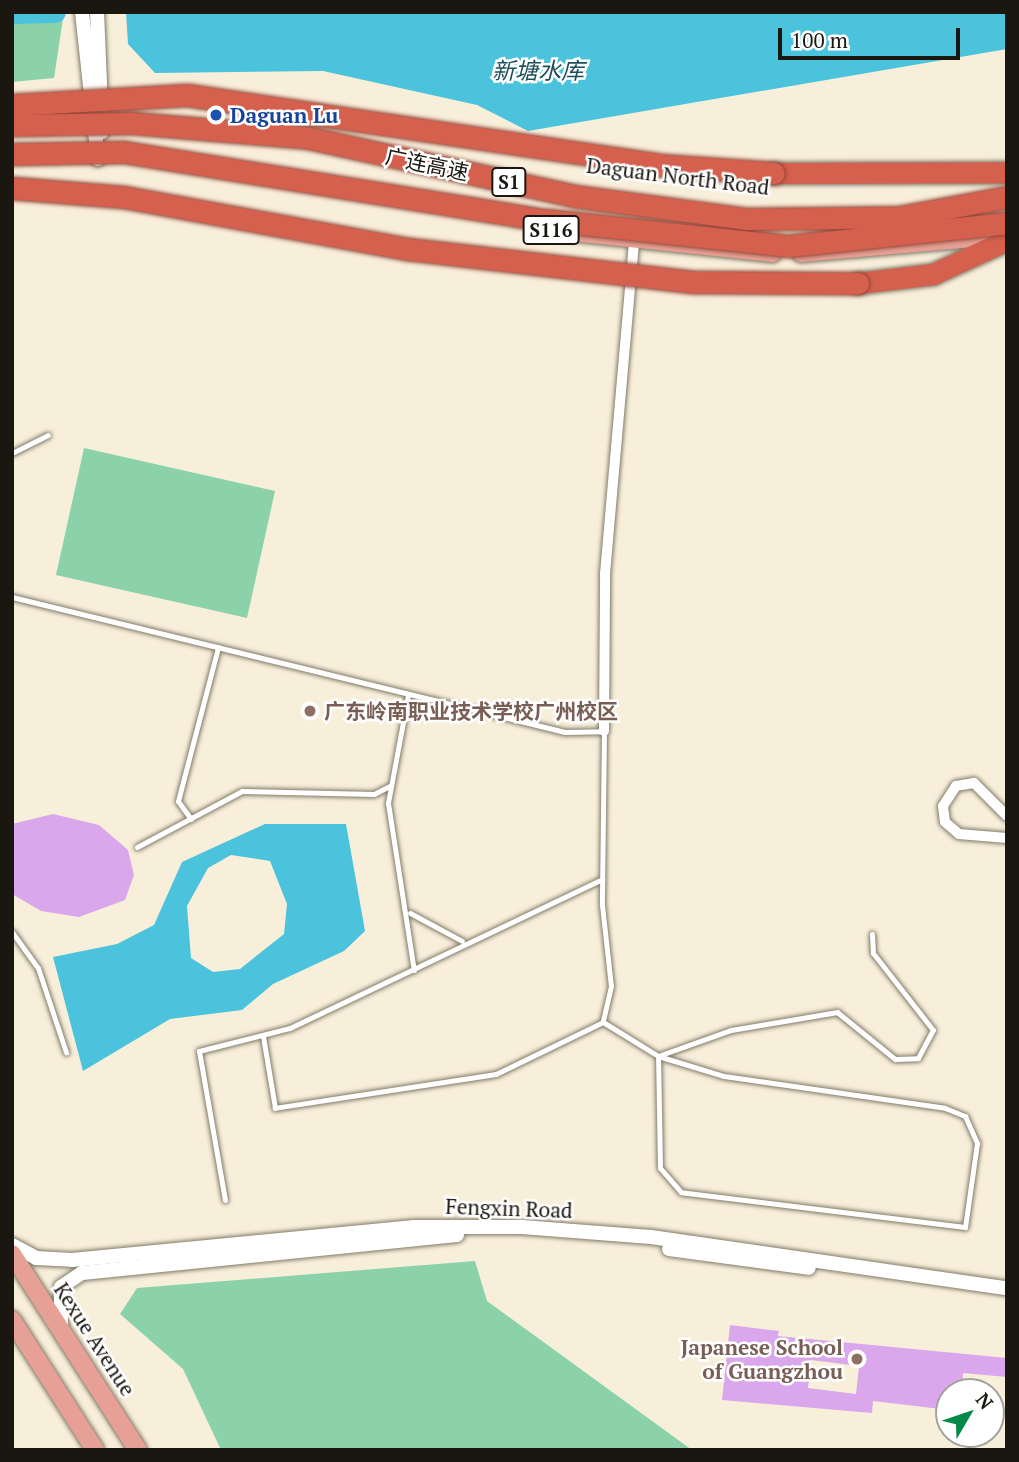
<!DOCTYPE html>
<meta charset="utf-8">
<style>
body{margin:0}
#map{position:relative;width:1019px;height:1462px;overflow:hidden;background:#f8efdb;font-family:"PT Serif","Noto Sans SC",serif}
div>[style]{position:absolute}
.green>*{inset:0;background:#8bd2ab}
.water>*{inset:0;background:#4bc3dc}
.river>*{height:21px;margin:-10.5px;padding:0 10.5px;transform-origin:10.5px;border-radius:10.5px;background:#4bc3dc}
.building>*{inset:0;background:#daa7ec}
.roads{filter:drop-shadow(0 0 2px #827b69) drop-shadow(0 0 2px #827b69)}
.service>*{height:5px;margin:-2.5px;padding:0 2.5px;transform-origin:2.5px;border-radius:2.5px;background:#fff}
.minor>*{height:10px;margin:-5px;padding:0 5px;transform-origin:5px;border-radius:5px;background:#fff}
.tertiary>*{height:14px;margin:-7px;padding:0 7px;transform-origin:7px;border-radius:7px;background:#fff}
.primary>*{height:18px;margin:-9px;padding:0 9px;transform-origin:9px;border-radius:9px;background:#e6a095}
.motorway>*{height:21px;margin:-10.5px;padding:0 10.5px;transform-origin:10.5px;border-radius:10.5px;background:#d6604e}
.bridges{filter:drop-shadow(0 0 2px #944638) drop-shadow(0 0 2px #944638)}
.motorway-bridge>*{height:21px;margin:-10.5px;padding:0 10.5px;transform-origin:10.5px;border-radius:10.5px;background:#d6604e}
.dots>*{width:19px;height:19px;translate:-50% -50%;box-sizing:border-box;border:4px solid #fff;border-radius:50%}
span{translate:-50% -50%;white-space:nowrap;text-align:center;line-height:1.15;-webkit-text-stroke:5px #fff;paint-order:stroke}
.shield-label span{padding:2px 5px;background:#fff;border:2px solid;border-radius:5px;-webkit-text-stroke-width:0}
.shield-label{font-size:19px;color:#1a1710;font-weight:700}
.transit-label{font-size:21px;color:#164399;font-weight:700}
.left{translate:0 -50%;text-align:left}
.street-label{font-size:21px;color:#1a1710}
.education-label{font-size:21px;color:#785e54;font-weight:700}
.right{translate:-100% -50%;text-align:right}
.water-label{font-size:23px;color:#1d4f5a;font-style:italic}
.frame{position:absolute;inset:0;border:14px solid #1a1710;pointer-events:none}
.north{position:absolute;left:935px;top:1378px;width:70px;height:70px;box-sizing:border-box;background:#fff;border:2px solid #a3a29f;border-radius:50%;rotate:51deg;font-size:19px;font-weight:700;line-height:28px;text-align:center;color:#1a1710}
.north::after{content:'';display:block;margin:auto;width:24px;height:32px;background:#008a47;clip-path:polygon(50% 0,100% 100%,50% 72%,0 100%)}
.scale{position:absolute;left:778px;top:28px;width:182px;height:32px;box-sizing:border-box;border:4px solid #1a1710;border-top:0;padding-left:9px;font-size:21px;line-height:24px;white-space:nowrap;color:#1a1710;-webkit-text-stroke:5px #fff;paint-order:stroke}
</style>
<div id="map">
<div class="green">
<i style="clip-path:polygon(12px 12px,64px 12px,54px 78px,12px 82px)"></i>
<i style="clip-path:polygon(84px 448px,275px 491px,247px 618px,56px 575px)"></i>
<i style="clip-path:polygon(475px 1261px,487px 1301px,692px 1450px,221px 1450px,183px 1369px,120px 1314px,137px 1288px)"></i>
</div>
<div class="water">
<i style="clip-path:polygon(126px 12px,1007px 12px,1007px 49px,528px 131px,477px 105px,323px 71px,155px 73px,128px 44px)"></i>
<i style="clip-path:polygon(evenodd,265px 824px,346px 824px,365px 931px,344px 951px,273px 984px,242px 1010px,170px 1019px,83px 1071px,53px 957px,117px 944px,154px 925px,182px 862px,265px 824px,231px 855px,270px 861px,287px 904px,284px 934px,240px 969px,213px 972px,191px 958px,187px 906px,208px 868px,231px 855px)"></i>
</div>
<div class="river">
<i style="left:12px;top:13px;width:43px;rotate:-1.3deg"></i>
</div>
<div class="building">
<i style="clip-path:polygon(53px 814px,99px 825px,128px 850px,134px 875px,125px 900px,79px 917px,41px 911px,12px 894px,12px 824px)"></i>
<i style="clip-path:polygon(evenodd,730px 1325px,779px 1331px,778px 1336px,1007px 1358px,1007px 1377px,963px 1373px,962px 1392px,949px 1392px,949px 1410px,873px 1401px,872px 1413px,722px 1400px,730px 1325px,811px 1360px,859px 1366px,856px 1394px,808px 1388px,811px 1360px)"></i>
</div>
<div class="roads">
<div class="service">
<i style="left:12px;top:453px;width:40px;rotate:-26.6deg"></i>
<i style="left:12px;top:597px;width:569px;rotate:13.72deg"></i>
<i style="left:565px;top:732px;width:39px;rotate:-1deg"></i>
<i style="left:604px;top:731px;width:174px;rotate:90.7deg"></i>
<i style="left:602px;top:905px;width:81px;rotate:83.7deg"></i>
<i style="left:611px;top:986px;width:37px;rotate:103deg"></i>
<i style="left:603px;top:1022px;width:119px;rotate:154.1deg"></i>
<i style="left:496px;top:1074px;width:224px;rotate:171.3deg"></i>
<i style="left:275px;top:1108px;width:73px;rotate:-99.5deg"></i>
<i style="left:408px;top:695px;width:110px;rotate:100.5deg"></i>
<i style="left:388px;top:803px;width:169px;rotate:81.2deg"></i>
<i style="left:191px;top:819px;width:22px;rotate:-126deg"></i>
<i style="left:178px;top:801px;width:159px;rotate:-75.4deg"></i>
<i style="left:137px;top:847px;width:119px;rotate:-28.1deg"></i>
<i style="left:242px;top:791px;width:132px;rotate:1.3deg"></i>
<i style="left:374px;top:794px;width:18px;rotate:-27deg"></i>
<i style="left:410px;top:913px;width:59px;rotate:28.3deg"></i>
<i style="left:12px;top:932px;width:44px;rotate:54.2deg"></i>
<i style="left:38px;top:968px;width:89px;rotate:71.6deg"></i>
<i style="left:603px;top:1022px;width:65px;rotate:31.7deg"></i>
<i style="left:658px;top:1056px;width:69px;rotate:16.9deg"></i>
<i style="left:724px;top:1076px;width:223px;rotate:8.2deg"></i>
<i style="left:945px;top:1108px;width:22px;rotate:22deg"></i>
<i style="left:965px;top:1116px;width:30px;rotate:66deg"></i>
<i style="left:977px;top:1143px;width:85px;rotate:98.1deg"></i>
<i style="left:965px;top:1227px;width:286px;rotate:-173deg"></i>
<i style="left:681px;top:1192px;width:32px;rotate:-131deg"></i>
<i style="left:660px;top:1168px;width:112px;rotate:-91deg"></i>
<i style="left:658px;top:1056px;width:77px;rotate:-19.6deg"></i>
<i style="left:731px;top:1030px;width:108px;rotate:-9.6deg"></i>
<i style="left:837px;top:1012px;width:75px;rotate:39deg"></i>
<i style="left:895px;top:1059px;width:23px;rotate:-2deg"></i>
<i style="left:918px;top:1058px;width:32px;rotate:-62deg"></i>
<i style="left:933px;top:1030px;width:98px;rotate:-127.9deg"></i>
<i style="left:873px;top:953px;width:19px;rotate:-93deg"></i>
<i style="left:225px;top:1200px;width:151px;rotate:-99.9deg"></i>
<i style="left:199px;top:1051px;width:94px;rotate:-14.2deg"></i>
<i style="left:290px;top:1028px;width:346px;rotate:-25.5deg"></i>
</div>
<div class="minor">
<i style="left:604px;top:731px;width:157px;rotate:-89.6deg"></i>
<i style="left:605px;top:574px;width:333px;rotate:-85deg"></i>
<i style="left:1007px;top:816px;width:47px;rotate:-135deg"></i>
<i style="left:974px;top:783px;width:18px;rotate:171deg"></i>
<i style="left:956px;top:786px;width:24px;rotate:123deg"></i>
<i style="left:943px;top:806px;width:16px;rotate:83deg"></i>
<i style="left:945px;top:822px;width:18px;rotate:41deg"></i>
<i style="left:959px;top:834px;width:48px;rotate:4.8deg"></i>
</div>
<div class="tertiary">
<i style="left:82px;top:12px;width:148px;rotate:83.8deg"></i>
<i style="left:97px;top:12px;width:120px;rotate:87.6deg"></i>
<i style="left:12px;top:1245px;width:27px;rotate:28deg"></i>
<i style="left:36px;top:1258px;width:36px;rotate:3deg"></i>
<i style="left:72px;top:1260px;width:344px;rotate:-5.5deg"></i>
<i style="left:414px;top:1227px;width:108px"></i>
<i style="left:522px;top:1227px;width:129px;rotate:4.4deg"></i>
<i style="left:651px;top:1237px;width:360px;rotate:8.2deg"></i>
<i style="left:669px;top:1249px;width:141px;rotate:7.7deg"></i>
<i style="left:61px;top:1325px;width:38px;rotate:-90deg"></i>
<i style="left:61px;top:1287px;width:25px;rotate:-34deg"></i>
<i style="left:82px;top:1273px;width:377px;rotate:-5.8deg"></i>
</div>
<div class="primary">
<i style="left:544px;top:229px;width:230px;rotate:6deg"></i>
<i style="left:801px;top:253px;width:207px;rotate:-5deg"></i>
<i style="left:12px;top:1254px;width:233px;rotate:57.3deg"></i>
<i style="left:12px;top:1320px;width:154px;rotate:57.4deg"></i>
</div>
<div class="motorway">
<i style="left:774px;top:173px;width:233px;rotate:-0.2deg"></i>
<i style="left:858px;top:283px;width:76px;rotate:-6.8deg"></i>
<i style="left:933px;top:274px;width:81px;rotate:-24.7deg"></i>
</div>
</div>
<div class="bridges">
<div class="motorway-bridge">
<i style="left:12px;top:105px;width:175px;rotate:-3.3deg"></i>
<i style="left:187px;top:95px;width:477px;rotate:8.4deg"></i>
<i style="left:659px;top:165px;width:115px;rotate:4deg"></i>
<i style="left:12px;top:125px;width:120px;rotate:-1deg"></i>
<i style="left:132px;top:123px;width:178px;rotate:4.8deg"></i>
<i style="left:309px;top:138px;width:271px;rotate:12.3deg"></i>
<i style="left:574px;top:196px;width:175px;rotate:7.6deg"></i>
<i style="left:747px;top:219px;width:153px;rotate:-0.7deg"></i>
<i style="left:900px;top:217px;width:109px;rotate:-10.6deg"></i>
<i style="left:12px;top:154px;width:112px;rotate:-1deg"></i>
<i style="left:124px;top:152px;width:427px;rotate:9.2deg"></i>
<i style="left:546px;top:220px;width:243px;rotate:6.1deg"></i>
<i style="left:788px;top:246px;width:220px;rotate:-6deg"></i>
<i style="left:12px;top:188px;width:112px;rotate:4.6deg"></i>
<i style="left:124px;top:197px;width:289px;rotate:10.4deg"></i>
<i style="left:408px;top:249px;width:289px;rotate:6.6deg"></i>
<i style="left:695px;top:282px;width:163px;rotate:0.4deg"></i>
</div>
</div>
<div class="dots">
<i style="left:216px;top:115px;background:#1a4fb4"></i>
<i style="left:310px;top:711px;background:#8d6e63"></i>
<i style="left:857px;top:1359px;background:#8d6e63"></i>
</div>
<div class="shield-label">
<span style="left:509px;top:182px">S1</span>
<span style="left:551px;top:230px">S116</span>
</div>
<div class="transit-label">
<span class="left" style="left:230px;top:115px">Daguan Lu</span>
</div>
<div class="street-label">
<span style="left:427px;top:164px;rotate:12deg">广连高速</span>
<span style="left:678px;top:176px;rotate:7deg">Daguan North Road</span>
<span style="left:509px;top:1208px;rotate:2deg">Fengxin Road</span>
<span style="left:95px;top:1339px;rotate:57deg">Kexue Avenue</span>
</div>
<div class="education-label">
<span class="left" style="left:324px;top:711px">广东岭南职业技术学校广州校区</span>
<span class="right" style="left:843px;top:1359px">Japanese School<br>of Guangzhou</span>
</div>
<div class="water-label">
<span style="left:538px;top:71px">新塘水库</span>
</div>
<div class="frame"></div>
<div class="north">N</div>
<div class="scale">100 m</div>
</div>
